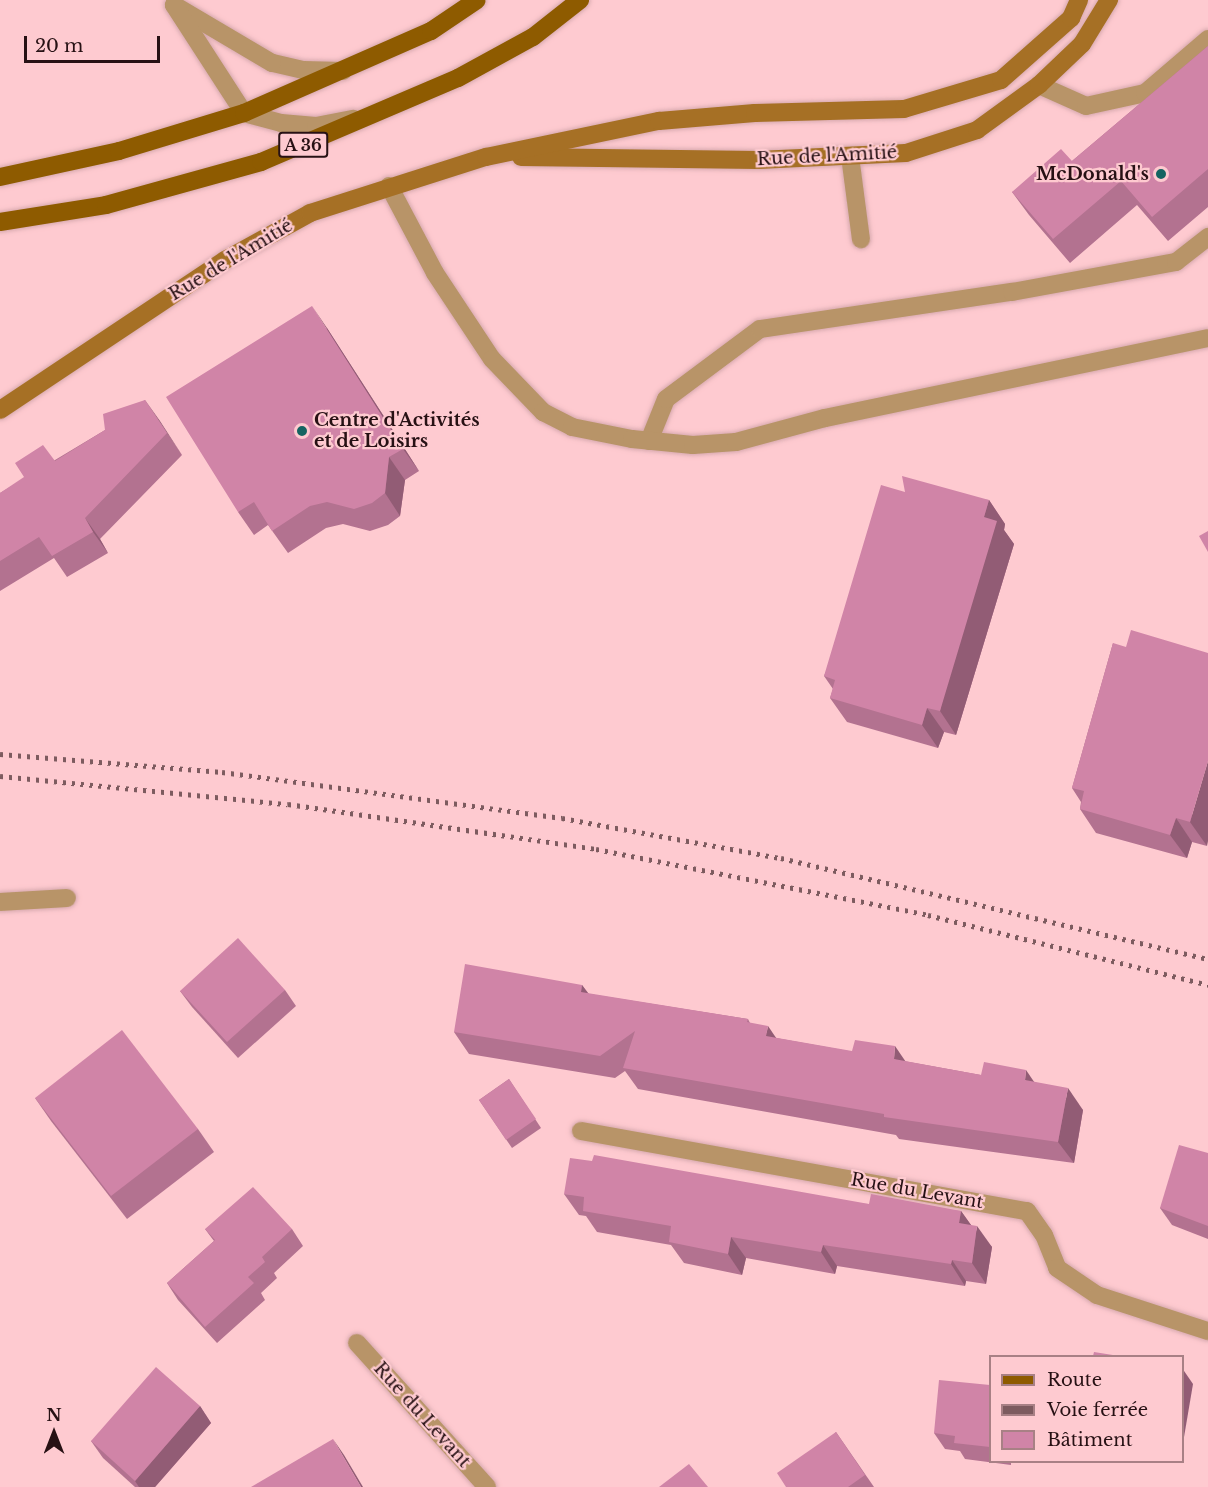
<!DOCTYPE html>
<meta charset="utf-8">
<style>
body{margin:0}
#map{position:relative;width:1208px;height:1487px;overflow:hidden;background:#fecad0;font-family:"Libre Baskerville",serif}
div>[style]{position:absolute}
.roads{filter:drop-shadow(0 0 2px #d7a9ae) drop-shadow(0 0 2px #d7a9ae)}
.lane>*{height:18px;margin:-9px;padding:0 9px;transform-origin:9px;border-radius:9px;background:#b89468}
.street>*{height:18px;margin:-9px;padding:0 9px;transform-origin:9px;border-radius:9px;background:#b89468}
.secondary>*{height:18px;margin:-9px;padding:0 9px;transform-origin:9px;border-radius:9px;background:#a67025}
.primary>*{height:18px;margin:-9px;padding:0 9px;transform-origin:9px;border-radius:9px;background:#8e5b00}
.rail>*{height:4.5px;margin-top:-2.25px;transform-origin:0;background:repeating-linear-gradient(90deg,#7d5b5f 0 3px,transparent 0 9px)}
.wall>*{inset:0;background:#b37290}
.shaded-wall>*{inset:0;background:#925c75}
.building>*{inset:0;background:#d084a7}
.dots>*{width:16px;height:16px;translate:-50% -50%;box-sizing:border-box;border:3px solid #fecad0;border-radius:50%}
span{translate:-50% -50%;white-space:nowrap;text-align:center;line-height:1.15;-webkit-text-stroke:4.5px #fecad0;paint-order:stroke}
.shield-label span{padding:2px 4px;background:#fecad0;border:2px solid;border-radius:4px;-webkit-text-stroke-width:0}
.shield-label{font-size:16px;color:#271114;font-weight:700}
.street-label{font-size:18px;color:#271114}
.poi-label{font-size:18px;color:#271114;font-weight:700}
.right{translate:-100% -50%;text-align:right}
.left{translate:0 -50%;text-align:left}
.legend{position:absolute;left:989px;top:1355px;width:195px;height:108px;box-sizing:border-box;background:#fecad0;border:2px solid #a88085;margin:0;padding:8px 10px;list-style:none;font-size:18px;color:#271114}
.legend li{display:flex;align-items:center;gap:12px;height:30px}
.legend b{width:30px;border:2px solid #a88085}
.north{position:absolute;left:24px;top:1403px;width:60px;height:60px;-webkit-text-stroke:4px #fecad0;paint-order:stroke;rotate:0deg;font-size:16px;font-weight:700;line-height:24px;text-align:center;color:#271114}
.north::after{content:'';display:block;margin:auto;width:21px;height:27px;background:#271114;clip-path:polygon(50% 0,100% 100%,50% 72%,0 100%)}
.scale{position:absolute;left:24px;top:36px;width:136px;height:27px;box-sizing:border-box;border:3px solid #271114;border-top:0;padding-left:8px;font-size:18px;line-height:21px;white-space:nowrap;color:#271114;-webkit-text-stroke:4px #fecad0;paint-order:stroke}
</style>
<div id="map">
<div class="roads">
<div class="lane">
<i style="left:1039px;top:85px;width:51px;rotate:24.1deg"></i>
<i style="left:1086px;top:106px;width:60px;rotate:-12.4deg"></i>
<i style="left:1145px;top:93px;width:83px;rotate:-40.6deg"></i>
<i style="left:850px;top:156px;width:84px;rotate:82.5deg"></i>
<i style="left:649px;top:441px;width:45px;rotate:-68deg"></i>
<i style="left:666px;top:399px;width:117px;rotate:-36.7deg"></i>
<i style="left:760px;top:329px;width:255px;rotate:-8.4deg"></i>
<i style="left:1012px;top:292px;width:167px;rotate:-10.4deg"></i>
<i style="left:1176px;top:262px;width:41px;rotate:-38deg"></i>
</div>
<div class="street">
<i style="left:343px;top:71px;width:40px;rotate:-178.6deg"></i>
<i style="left:303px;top:70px;width:32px;rotate:-167deg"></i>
<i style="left:272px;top:63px;width:114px;rotate:-149.4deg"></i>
<i style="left:174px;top:5px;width:129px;rotate:57.1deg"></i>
<i style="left:244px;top:113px;width:38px;rotate:15deg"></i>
<i style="left:281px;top:123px;width:35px;rotate:5deg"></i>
<i style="left:316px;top:126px;width:38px;rotate:-11deg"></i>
<i style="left:389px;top:186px;width:98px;rotate:62.1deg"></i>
<i style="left:435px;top:273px;width:103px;rotate:56.5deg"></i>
<i style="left:492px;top:359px;width:74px;rotate:46.1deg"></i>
<i style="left:543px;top:412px;width:33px;rotate:27deg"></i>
<i style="left:572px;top:427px;width:61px;rotate:11.3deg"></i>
<i style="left:632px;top:439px;width:61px;rotate:5.6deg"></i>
<i style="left:693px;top:445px;width:43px;rotate:-4deg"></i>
<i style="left:736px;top:442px;width:92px;rotate:-15.1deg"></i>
<i style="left:825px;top:418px;width:391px;rotate:-11.8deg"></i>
<i style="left:0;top:902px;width:67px;rotate:-3.4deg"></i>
<i style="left:581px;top:1131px;width:453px;rotate:10.2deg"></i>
<i style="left:1027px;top:1211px;width:29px;rotate:55deg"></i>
<i style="left:1044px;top:1235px;width:35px;rotate:68deg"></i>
<i style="left:1057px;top:1268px;width:48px;rotate:34deg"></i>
<i style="left:1097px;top:1295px;width:117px;rotate:18deg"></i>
<i style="left:357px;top:1343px;width:194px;rotate:47.9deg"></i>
</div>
<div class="secondary">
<i style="left:521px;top:157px;width:237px;rotate:0.7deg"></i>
<i style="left:758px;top:160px;width:148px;rotate:-2.7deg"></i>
<i style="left:906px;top:153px;width:75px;rotate:-17.9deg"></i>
<i style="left:977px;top:130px;width:77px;rotate:-36deg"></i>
<i style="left:1039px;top:85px;width:59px;rotate:-43.6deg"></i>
<i style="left:1082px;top:44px;width:52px;rotate:-58.5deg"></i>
<i style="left:0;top:410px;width:270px;rotate:-33.7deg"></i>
<i style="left:225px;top:260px;width:97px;rotate:-28.9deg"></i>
<i style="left:310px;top:213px;width:185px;rotate:-17.7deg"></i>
<i style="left:486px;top:157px;width:177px;rotate:-11.8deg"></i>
<i style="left:659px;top:121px;width:96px;rotate:-4.8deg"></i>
<i style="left:755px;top:113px;width:149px;rotate:-1.5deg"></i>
<i style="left:904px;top:109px;width:101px;rotate:-16.6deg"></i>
<i style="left:1001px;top:80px;width:94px;rotate:-41.5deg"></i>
<i style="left:1071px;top:18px;width:20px;rotate:-66deg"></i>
</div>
<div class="primary">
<i style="left:0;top:177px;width:122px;rotate:-12.3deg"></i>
<i style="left:119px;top:151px;width:131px;rotate:-16.9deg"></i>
<i style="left:244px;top:113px;width:204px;rotate:-23.7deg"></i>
<i style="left:431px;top:31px;width:55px;rotate:-34deg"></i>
<i style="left:0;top:222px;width:107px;rotate:-9.1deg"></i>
<i style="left:106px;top:205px;width:161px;rotate:-15.5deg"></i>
<i style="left:261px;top:162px;width:214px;rotate:-23.1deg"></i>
<i style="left:458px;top:78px;width:85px;rotate:-28.7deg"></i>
<i style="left:533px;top:37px;width:60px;rotate:-38.2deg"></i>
</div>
</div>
<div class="rail">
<i style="left:0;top:754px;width:223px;rotate:4.6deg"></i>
<i style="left:222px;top:772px;width:343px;rotate:7.7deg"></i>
<i style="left:562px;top:818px;width:223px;rotate:10.4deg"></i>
<i style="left:781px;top:858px;width:439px;rotate:13.3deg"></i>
<i style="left:0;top:776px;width:289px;rotate:5.6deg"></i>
<i style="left:288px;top:804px;width:311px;rotate:8.3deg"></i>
<i style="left:596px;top:849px;width:338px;rotate:11.2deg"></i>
<i style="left:928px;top:915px;width:289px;rotate:14deg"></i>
</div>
<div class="wall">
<i style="clip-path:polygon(1208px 46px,1208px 207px,1168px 241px,1137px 205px,1070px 263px,1029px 215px,1012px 192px,1072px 161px)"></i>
<i style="clip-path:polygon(327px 328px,419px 471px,405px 480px,400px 516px,388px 525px,370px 531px,343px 524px,326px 528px,288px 553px,268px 525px,254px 535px,238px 512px)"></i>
<i style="clip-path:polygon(145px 400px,182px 455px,100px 539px,108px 553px,67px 577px,54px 558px,0 591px,0 493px,105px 430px)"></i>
<i style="clip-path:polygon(905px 492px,989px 500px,1005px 524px,1004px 530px,1014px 544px,956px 735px,944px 732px,938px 748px,847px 722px,830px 698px,833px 689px,824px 676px)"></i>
<i style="clip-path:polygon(1113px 643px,1207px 846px,1192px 842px,1187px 858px,1096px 833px,1080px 809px,1081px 802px,1072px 788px)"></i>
<i style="clip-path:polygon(582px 985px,589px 994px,748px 1019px,750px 1023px,776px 1038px,981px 1075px,1035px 1082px,1083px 1110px,1074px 1163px,899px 1139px,896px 1135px,638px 1089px,625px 1071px,615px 1078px,469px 1054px,454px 1032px)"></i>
<i style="clip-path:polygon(285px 990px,296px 1006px,238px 1058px,192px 1007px,180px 991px)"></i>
<i style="clip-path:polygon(509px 1079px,541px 1128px,512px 1148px,479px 1100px)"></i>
<i style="clip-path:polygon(35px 1098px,198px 1129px,214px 1152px,127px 1219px,51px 1121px)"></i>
<i style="clip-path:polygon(1208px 1153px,1208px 1239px,1172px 1225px,1160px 1208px)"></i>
<i style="clip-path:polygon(564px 1194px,869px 1204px,961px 1211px,971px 1225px,992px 1247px,986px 1284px,966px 1281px,965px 1286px,837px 1266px,835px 1274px,746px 1258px,742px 1275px,684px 1263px,671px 1245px,597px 1232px,586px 1216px,579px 1215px)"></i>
<i style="clip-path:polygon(205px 1229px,292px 1229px,303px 1246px,274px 1273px,277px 1278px,261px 1293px,265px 1300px,217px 1343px,178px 1300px,167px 1283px,214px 1241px)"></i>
<i style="clip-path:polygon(990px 1385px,990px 1461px,1011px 1461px,1011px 1465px,965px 1459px,960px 1451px,945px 1449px,934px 1433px)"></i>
<i style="clip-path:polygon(200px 1406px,211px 1423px,155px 1487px,135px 1487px,103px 1458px,91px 1441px)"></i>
<i style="clip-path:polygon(836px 1432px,874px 1487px,786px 1487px)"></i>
</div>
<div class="shaded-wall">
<i style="clip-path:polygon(312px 306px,327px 328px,419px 471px,403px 449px)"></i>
<i style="clip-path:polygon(145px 400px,160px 421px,182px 455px,167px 433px)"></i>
<i style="clip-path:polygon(389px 457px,405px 480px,400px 516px,385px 493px)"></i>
<i style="clip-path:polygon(989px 500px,1005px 524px,1004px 530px,1014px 544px,956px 735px,940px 711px,984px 517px)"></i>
<i style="clip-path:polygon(85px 518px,100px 539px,108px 553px,93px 532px)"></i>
<i style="clip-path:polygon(927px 708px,944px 732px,938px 748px,922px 725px)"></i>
<i style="clip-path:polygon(1208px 761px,1208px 841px,1207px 846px,1190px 822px)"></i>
<i style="clip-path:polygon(1176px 818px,1192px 842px,1187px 858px,1170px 835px)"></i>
<i style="clip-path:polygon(582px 985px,597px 1006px,581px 992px)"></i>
<i style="clip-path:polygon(768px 1026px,783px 1048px,766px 1036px)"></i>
<i style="clip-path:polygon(895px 1046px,910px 1068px,894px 1059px)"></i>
<i style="clip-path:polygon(1026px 1070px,1041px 1092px,1025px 1080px)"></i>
<i style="clip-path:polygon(1068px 1088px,1083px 1110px,1074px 1163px,1058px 1142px)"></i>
<i style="clip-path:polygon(961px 1211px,976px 1232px,959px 1223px)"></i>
<i style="clip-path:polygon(977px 1226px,992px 1247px,986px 1284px,972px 1263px)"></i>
<i style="clip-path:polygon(731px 1237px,746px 1258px,742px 1275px,728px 1254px)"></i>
<i style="clip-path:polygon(823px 1245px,837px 1266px,835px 1274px,821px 1252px)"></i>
<i style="clip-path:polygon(952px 1260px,966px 1281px,965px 1286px,951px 1264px)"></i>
<i style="clip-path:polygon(1182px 1368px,1193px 1384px,1183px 1443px,1182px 1442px)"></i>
<i style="clip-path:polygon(200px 1406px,211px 1423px,155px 1487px,139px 1487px,135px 1481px)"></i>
<i style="clip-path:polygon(333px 1439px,344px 1455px,363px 1487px,361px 1487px)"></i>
</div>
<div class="building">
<i style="clip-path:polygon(1208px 46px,1208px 169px,1152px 217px,1121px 181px,1053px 239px,1012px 192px,1061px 149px,1072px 161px)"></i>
<i style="clip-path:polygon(312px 306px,403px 449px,389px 457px,385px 493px,372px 503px,354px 509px,327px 502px,310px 506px,272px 531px,254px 502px,238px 512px,166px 397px)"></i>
<i style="clip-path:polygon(145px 400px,167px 433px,85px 518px,93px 532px,52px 556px,39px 537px,0 561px,0 493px,24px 477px,15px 463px,43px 445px,55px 461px,105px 430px,103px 414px)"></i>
<i style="clip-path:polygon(902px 476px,989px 500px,984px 517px,997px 521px,940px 711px,927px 708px,922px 725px,830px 698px,835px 680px,824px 676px,881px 485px,905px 492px)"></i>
<i style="clip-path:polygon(1208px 531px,1208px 552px,1199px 536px)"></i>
<i style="clip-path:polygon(1131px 630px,1208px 653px,1208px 761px,1190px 822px,1176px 818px,1170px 835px,1080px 809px,1084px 791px,1072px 788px,1113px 643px,1126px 647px)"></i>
<i style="clip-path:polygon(238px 938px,285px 990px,227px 1042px,180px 991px)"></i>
<i style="clip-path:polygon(465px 964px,582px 985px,581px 992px,748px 1019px,747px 1022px,768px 1026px,766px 1036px,852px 1051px,855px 1040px,895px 1046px,894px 1059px,981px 1075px,984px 1062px,1026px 1070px,1025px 1080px,1068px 1088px,1058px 1142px,884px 1117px,884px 1114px,623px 1068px,635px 1031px,600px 1056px,454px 1032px)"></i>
<i style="clip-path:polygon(122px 1030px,198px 1129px,111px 1196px,35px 1098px)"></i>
<i style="clip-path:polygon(509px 1079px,536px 1119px,506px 1140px,479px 1100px)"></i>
<i style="clip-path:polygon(1179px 1145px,1208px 1153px,1208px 1226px,1160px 1208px)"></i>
<i style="clip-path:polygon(594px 1155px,869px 1204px,871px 1194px,961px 1211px,959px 1223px,977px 1226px,972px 1263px,952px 1260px,951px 1264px,823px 1245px,821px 1252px,731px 1237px,728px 1254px,669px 1242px,671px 1226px,583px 1211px,584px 1197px,564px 1194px,570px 1158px,592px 1161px)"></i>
<i style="clip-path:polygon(253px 1187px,292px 1229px,262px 1257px,265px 1262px,248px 1277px,254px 1283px,205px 1327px,167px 1283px,215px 1240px,205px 1229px)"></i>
<i style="clip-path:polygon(1094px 1352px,1119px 1356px,1093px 1356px)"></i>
<i style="clip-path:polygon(156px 1367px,200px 1406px,135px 1481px,91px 1441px)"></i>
<i style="clip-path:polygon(939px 1380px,990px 1385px,990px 1447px,954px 1443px,955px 1436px,934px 1433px)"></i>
<i style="clip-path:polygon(836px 1432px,865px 1475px,848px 1487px,786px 1487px,777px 1473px)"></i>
<i style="clip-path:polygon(333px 1439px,361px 1487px,251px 1487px)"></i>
<i style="clip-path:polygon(689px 1464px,708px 1487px,659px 1487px)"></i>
</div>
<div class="dots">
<i style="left:1161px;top:174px;background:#156461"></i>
<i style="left:302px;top:431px;background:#156461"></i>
</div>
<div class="shield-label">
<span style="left:303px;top:145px">A 36</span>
</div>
<div class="street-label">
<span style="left:827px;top:156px;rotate:-3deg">Rue de l'Amitié</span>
<span style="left:231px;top:260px;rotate:-31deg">Rue de l'Amitié</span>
<span style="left:917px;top:1191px;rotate:10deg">Rue du Levant</span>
<span style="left:422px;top:1415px;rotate:48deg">Rue du Levant</span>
</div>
<div class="poi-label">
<span class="right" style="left:1149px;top:174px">McDonald's</span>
<span class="left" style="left:314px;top:431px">Centre d'Activités<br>et de Loisirs</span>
</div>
<ul class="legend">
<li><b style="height:8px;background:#8e5b00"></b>Route</li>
<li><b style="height:8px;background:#7d5b5f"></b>Voie ferrée</li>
<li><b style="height:16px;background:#d084a7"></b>Bâtiment</li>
</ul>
<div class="north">N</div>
<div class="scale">20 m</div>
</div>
